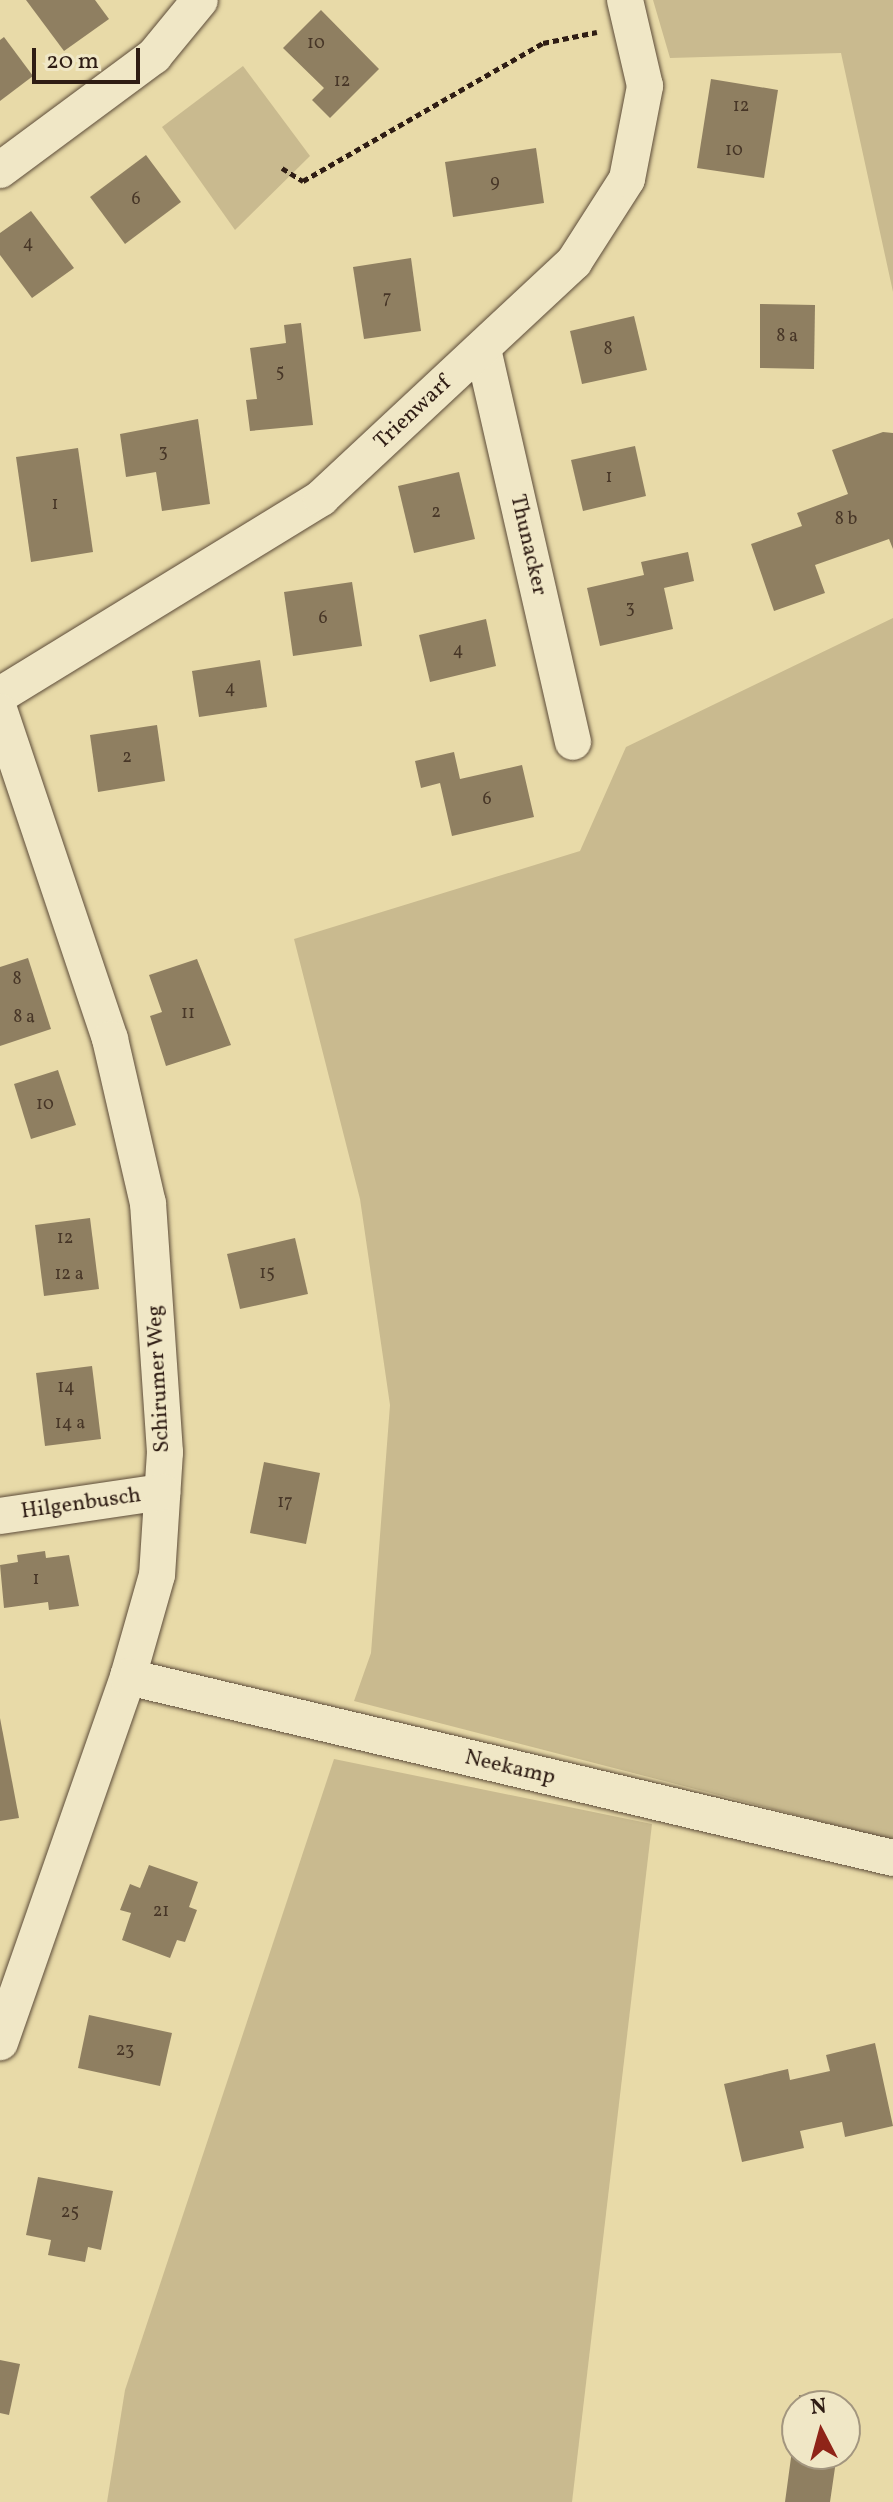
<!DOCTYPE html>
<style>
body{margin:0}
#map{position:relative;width:893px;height:2502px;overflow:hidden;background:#e8daa8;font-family:Vollkorn,serif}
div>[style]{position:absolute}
.green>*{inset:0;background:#c9ba8f}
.building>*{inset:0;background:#8f7f61}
.path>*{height:5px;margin-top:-2.5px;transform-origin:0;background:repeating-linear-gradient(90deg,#2f1d14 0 6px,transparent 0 10px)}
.roads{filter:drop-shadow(0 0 2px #5d4c39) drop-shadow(0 0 2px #5d4c39)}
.minor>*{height:36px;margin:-18px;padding:0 18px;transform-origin:18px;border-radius:18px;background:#f0e7c6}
span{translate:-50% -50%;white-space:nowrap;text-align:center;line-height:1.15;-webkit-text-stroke:7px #f0e7c6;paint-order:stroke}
.number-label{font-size:18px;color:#473627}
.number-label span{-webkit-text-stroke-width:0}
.street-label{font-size:22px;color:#2f1d14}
.north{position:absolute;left:781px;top:2390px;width:80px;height:80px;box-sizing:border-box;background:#f0e7c6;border:2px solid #a3967f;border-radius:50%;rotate:354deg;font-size:22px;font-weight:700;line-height:32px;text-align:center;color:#2f1d14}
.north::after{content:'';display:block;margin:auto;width:28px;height:36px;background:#8f2418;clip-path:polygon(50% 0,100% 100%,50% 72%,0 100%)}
.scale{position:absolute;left:32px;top:48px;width:108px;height:36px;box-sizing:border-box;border:4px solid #2f1d14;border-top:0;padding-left:10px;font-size:24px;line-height:28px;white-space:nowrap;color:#2f1d14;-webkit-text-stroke:6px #f0e7c6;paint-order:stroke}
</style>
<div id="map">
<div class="green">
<i style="clip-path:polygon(653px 0,893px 0,893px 292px,841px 53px,670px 58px)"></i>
<i style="clip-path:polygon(243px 66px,310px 156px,235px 230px,162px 127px)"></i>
<i style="clip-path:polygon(893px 618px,893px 1840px,354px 1701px,371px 1653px,390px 1405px,360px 1199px,294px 939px,580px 851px,626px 747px)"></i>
<i style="clip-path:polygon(334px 1759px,652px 1824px,572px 2502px,107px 2502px,125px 2390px)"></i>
</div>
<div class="building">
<i style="clip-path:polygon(26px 0,95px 0,109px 19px,64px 51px)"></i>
<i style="clip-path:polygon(321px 10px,379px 69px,330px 118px,312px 100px,324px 88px,283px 48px)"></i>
<i style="clip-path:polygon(4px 37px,33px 76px,0 101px,0 40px)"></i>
<i style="clip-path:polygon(711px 79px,778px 90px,764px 178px,697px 168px)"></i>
<i style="clip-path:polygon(536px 148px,544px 203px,453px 217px,445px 162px)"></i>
<i style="clip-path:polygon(146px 155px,181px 202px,125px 244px,90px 197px)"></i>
<i style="clip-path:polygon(31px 211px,74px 268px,32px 298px,0 255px,0 233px)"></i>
<i style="clip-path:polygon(411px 258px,421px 331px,364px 339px,353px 267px)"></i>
<i style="clip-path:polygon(760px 304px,815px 305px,814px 369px,760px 368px)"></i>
<i style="clip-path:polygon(634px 316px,647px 370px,582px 384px,570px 331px)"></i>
<i style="clip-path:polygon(301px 323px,313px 425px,250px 431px,246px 400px,257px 399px,250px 348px,286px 343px,284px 325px)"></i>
<i style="clip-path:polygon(198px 419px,210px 504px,162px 511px,156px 472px,126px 477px,120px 434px)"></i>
<i style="clip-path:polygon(883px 432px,893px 433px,893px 549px,889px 539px,815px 565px,825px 593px,774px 611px,751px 544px,802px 526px,797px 513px,848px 494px,832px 450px)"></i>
<i style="clip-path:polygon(635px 446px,646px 496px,583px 511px,571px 460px)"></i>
<i style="clip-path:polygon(78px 448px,93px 552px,31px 562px,16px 457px)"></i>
<i style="clip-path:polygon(459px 472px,475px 539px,414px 553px,398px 486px)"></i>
<i style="clip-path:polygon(688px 552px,694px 581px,664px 588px,673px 629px,600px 646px,587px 588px,644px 575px,641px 562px)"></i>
<i style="clip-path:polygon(352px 582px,362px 646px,293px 656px,284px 592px)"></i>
<i style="clip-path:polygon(486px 619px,496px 666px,430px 682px,419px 635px)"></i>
<i style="clip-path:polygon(260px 660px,267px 707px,199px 717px,192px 671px)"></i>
<i style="clip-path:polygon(157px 725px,165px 781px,98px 792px,90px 735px)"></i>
<i style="clip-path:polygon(454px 752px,460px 779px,522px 765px,534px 817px,452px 836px,440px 783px,421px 788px,415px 761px)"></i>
<i style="clip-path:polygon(28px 958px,51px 1029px,0 1046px,0 967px)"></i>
<i style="clip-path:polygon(197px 959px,231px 1045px,166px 1066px,150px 1016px,162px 1012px,149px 975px)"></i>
<i style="clip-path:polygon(58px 1070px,76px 1125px,31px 1139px,14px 1084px)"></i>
<i style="clip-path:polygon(90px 1218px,99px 1289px,44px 1296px,35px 1225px)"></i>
<i style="clip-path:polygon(295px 1238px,308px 1294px,240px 1309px,227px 1254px)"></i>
<i style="clip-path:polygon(92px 1366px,101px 1439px,45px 1446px,36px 1373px)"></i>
<i style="clip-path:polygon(264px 1462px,320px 1473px,306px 1544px,250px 1533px)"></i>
<i style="clip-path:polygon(45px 1551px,46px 1558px,69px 1555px,79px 1606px,49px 1610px,48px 1602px,4px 1608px,0 1565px,18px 1562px,17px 1555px)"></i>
<i style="clip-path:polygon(0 1718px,19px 1818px,0 1821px)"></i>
<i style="clip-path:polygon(149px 1865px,198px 1882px,189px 1907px,197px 1910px,185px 1942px,177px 1940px,170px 1958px,122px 1940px,131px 1913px,120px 1910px,130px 1884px,140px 1888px)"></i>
<i style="clip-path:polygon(89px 2015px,172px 2033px,160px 2086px,78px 2068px)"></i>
<i style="clip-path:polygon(875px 2043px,893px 2126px,845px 2137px,842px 2122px,800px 2131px,804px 2148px,742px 2162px,724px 2084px,788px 2069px,790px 2080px,830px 2071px,826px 2055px)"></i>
<i style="clip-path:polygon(38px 2177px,113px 2191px,101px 2250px,88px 2247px,85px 2262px,48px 2255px,51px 2240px,26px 2235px)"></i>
<i style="clip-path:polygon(0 2360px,20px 2364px,9px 2415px,0 2413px)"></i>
<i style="clip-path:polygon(799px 2395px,844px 2401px,843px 2406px,798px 2406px)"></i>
<i style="clip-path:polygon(795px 2428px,797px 2454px,837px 2454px,830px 2502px,785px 2502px)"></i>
</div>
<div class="path">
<i style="left:282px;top:168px;width:25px;rotate:32deg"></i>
<i style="left:303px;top:181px;width:277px;rotate:-29.9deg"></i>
<i style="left:543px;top:43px;width:55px;rotate:-11.5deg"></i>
</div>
<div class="roads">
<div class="minor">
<i style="left:0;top:170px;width:192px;rotate:-36.5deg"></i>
<i style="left:154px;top:56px;width:72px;rotate:-50.6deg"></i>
<i style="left:483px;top:349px;width:403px;rotate:77.1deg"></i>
<i style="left:0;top:695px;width:377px;rotate:-31.5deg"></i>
<i style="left:321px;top:498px;width:346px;rotate:-43deg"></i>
<i style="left:574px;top:262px;width:98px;rotate:-57.4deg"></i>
<i style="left:627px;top:179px;width:95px;rotate:-79deg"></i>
<i style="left:645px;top:86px;width:88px;rotate:-103.1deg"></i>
<i style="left:0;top:712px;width:345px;rotate:71.4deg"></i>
<i style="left:110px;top:1039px;width:168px;rotate:77deg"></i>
<i style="left:148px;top:1203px;width:250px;rotate:86.1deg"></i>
<i style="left:165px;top:1452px;width:123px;rotate:93.7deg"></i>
<i style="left:157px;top:1575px;width:106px;rotate:105.9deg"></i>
<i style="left:128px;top:1677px;width:387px;rotate:109.3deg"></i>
<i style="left:0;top:1516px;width:164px;rotate:-8.4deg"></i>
<i style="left:128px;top:1677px;width:786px;rotate:13.31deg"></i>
</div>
</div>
<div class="number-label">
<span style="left:316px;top:44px">10</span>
<span style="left:342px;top:82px">12</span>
<span style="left:741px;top:107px">12</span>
<span style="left:734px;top:151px">10</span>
<span style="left:495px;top:183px">9</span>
<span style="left:136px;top:200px">6</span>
<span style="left:28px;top:244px">4</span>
<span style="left:387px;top:299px">7</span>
<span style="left:787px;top:337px">8 a</span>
<span style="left:608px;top:350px">8</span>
<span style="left:280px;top:373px">5</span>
<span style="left:163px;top:453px">3</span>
<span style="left:609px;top:478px">1</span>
<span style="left:55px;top:505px">1</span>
<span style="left:436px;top:513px">2</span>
<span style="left:846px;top:520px">8 b</span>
<span style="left:630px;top:609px">3</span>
<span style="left:323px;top:619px">6</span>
<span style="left:458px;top:651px">4</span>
<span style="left:230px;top:689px">4</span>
<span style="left:127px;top:758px">2</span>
<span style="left:487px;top:800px">6</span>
<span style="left:17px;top:980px">8</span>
<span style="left:188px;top:1014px">11</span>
<span style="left:24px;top:1018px">8 a</span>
<span style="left:45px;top:1105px">10</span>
<span style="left:65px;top:1239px">12</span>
<span style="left:267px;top:1274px">15</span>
<span style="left:69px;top:1275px">12 a</span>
<span style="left:66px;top:1388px">14</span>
<span style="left:70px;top:1424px">14 a</span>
<span style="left:285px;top:1503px">17</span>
<span style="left:36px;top:1580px">1</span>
<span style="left:161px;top:1912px">21</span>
<span style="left:125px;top:2051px">23</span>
<span style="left:70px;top:2213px">25</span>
</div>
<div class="street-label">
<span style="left:413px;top:413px;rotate:-43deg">Trienwarf</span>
<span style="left:528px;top:545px;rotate:77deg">Thunacker</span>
<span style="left:159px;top:1379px;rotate:-93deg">Schirumer Weg</span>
<span style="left:81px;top:1504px;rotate:-8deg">Hilgenbusch</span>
<span style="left:510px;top:1768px;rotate:13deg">Neekamp</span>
</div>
<div class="north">N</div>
<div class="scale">20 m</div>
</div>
